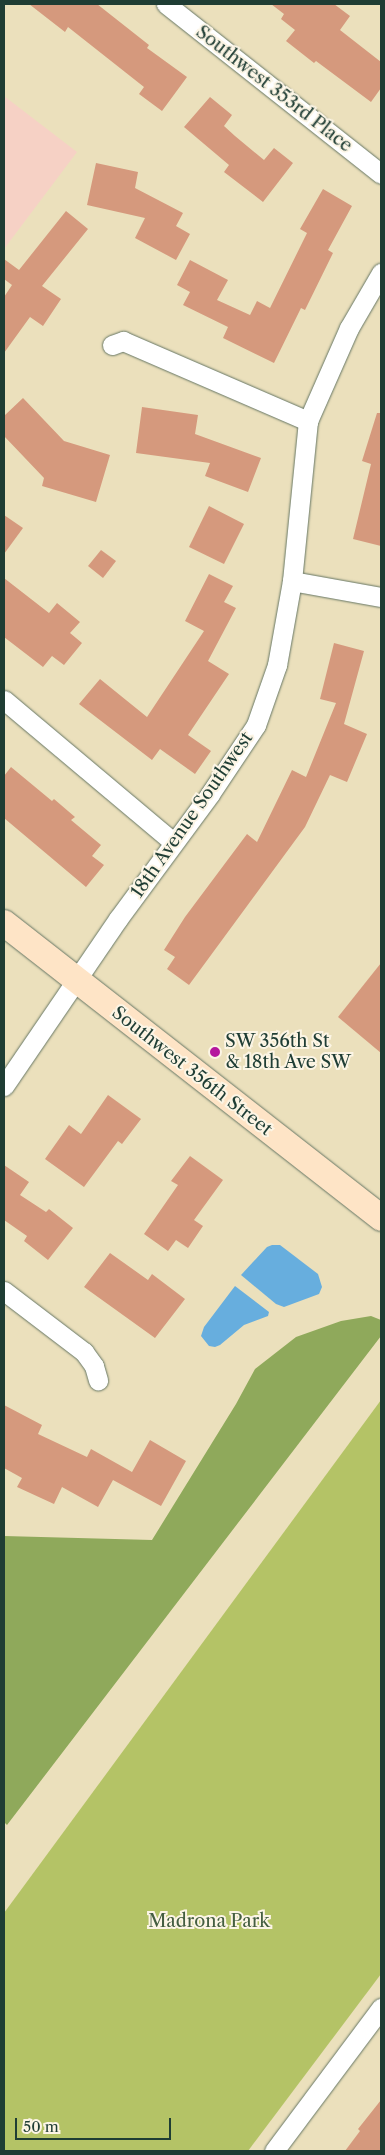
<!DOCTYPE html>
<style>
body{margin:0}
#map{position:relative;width:385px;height:2155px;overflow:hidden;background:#ebe0bc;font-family:"Libre Caslon Text",serif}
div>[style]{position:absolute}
.built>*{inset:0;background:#f6d1c5}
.green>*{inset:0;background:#b4c366}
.forest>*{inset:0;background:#8fa95b}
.water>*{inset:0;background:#67aede}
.building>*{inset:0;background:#d5997d}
.roads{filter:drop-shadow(0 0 1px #667664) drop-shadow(0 0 1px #667664)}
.minor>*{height:19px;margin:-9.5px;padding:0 9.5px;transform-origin:9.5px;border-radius:9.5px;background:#fff}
.secondary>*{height:26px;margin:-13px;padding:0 13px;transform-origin:13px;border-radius:13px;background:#fee4c6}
.dots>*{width:14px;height:14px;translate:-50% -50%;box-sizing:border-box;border:2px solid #fcf5e5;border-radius:50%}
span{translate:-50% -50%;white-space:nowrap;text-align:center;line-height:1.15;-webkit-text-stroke:4px #fcf5e5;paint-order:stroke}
.street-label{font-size:18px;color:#1f3d34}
.poi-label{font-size:18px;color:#1f3d34}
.left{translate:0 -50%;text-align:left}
.park-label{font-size:18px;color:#445e40}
.frame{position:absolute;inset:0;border:5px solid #1f3d34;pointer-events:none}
.scale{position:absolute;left:15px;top:2118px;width:156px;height:22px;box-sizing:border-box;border:2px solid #1f3d34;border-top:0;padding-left:6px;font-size:15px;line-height:18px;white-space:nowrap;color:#1f3d34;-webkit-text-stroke:4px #fcf5e5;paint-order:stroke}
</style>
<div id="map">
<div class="built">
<i style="clip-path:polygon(4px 96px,77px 152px,4px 249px)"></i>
</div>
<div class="green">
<i style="clip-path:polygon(381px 1400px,381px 1974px,248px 2151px,4px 2151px,4px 1913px)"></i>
</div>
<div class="forest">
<i style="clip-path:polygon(371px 1316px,381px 1320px,381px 1336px,7px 1825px,4px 1822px,4px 1536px,152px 1540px,236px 1404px,255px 1369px,296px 1337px,341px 1321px)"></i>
</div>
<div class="water">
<i style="clip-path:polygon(272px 1245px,280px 1245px,318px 1274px,322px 1287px,319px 1294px,284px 1307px,276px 1304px,241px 1275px,267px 1247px)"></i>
<i style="clip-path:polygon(235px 1286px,269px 1312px,268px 1316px,244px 1325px,220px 1345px,215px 1347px,209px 1346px,201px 1336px,204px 1327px)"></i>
</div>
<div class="building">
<i style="clip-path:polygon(29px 4px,97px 4px,149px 45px,147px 48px,187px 77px,162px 111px,139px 94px,144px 87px,68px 27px,65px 32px)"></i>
<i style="clip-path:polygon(271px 4px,334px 4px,350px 16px,340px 30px,381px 62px,381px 88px,371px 102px,316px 61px,314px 63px,286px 41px,295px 30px,281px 19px,284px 14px)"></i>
<i style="clip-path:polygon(210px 97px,232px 115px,224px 126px,235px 136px,264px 160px,274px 148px,293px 163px,263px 202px,224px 172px,229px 165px,184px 127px)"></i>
<i style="clip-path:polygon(96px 163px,138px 172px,135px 188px,183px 213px,176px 226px,190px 234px,176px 260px,135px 238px,145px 218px,87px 205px)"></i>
<i style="clip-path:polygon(323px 189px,352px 206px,328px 250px,333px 253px,305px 310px,301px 308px,274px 363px,223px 338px,228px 327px,183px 305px,190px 292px,177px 285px,190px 260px,228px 280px,217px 300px,250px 315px,257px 301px,270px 308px,307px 233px,300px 229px)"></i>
<i style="clip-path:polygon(66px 211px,88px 229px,42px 286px,61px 299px,43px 326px,30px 317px,4px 353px,4px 297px,12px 285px,4px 279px,4px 259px,19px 270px)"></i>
<i style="clip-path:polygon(23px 398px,64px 441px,110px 455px,96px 502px,42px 486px,44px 478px,4px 436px,4px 416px)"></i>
<i style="clip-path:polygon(142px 407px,198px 415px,195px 434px,261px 458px,248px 492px,205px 476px,210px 463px,136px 453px)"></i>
<i style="clip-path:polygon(377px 413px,381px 413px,381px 546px,353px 539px,371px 464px,362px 461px)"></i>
<i style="clip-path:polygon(209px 506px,244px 524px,224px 564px,189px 547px)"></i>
<i style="clip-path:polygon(4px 515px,23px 528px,4px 554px)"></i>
<i style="clip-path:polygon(101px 550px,116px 561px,103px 578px,88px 566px)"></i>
<i style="clip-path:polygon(209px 574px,233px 586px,224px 602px,236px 608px,208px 661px,229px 674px,188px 735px,211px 751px,195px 774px,160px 749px,152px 760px,79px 704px,100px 679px,147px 717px,204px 631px,185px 621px)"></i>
<i style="clip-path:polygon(4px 578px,49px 613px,57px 603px,80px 622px,70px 633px,82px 643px,64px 665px,52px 656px,43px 667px,4px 637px)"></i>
<i style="clip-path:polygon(334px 643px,364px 651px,344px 724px,367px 734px,347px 782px,330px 775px,305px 827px,189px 985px,167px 969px,175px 957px,164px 950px,185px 917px,247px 834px,257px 842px,292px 770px,306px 777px,336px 703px,320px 699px)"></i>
<i style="clip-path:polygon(11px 767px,52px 801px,54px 799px,75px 817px,71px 820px,101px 845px,92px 856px,104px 865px,86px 887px,4px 818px,4px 776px)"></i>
<i style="clip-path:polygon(381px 963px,381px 1053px,338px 1017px)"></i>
<i style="clip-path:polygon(108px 1095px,141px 1119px,122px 1144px,118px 1141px,84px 1187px,45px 1159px,69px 1125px,81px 1134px)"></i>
<i style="clip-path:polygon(190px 1156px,223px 1180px,194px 1220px,203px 1226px,188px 1248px,176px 1240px,168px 1251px,144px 1234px,178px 1185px,171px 1181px)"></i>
<i style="clip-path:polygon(4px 1165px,29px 1182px,20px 1195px,46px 1212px,49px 1209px,73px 1228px,48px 1260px,24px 1241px,27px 1236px,4px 1220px)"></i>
<i style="clip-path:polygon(110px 1253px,148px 1280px,152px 1274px,185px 1299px,155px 1338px,84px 1287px)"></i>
<i style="clip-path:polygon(4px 1405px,42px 1425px,38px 1434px,87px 1457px,91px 1449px,132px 1472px,150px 1440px,186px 1461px,161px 1506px,113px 1480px,98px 1507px,62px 1487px,54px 1504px,17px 1487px,22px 1478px,4px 1468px)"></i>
<i style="clip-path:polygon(381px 2100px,381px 2151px,345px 2151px,360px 2131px,358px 2129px)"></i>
</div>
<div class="roads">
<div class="minor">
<i style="left:166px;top:4px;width:274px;rotate:38.3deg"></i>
<i style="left:112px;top:345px;width:12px;rotate:-20deg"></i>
<i style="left:123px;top:341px;width:202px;rotate:23.4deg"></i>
<i style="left:292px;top:581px;width:90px;rotate:10.2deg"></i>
<i style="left:4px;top:700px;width:221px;rotate:40deg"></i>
<i style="left:4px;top:1086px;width:202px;rotate:-55.7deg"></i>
<i style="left:118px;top:919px;width:155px;rotate:-53.6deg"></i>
<i style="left:210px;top:794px;width:83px;rotate:-56.3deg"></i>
<i style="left:256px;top:725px;width:64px;rotate:-70.7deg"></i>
<i style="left:277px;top:665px;width:85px;rotate:-79.9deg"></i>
<i style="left:292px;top:581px;width:161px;rotate:-84.3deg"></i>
<i style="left:308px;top:421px;width:102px;rotate:-66.2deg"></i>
<i style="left:349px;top:328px;width:64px;rotate:-59.8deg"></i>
<i style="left:4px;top:1291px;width:101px;rotate:37.3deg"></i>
<i style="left:84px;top:1352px;width:17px;rotate:54deg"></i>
<i style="left:94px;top:1366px;width:15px;rotate:74deg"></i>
<i style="left:274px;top:2151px;width:179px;rotate:-53.2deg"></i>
</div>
<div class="secondary">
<i style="left:4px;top:923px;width:479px;rotate:38deg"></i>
</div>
</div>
<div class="dots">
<i style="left:215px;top:1052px;background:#b5179e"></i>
</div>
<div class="street-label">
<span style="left:274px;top:89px;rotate:38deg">Southwest 353rd Place</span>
<span style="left:192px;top:815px;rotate:-55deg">18th Avenue Southwest</span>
<span style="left:192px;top:1071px;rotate:38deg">Southwest 356th Street</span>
</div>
<div class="poi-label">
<span class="left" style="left:225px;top:1052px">SW 356th St<br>&amp; 18th Ave SW</span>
</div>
<div class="park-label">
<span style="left:209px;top:1921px">Madrona Park</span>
</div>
<div class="frame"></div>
<div class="scale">50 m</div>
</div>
